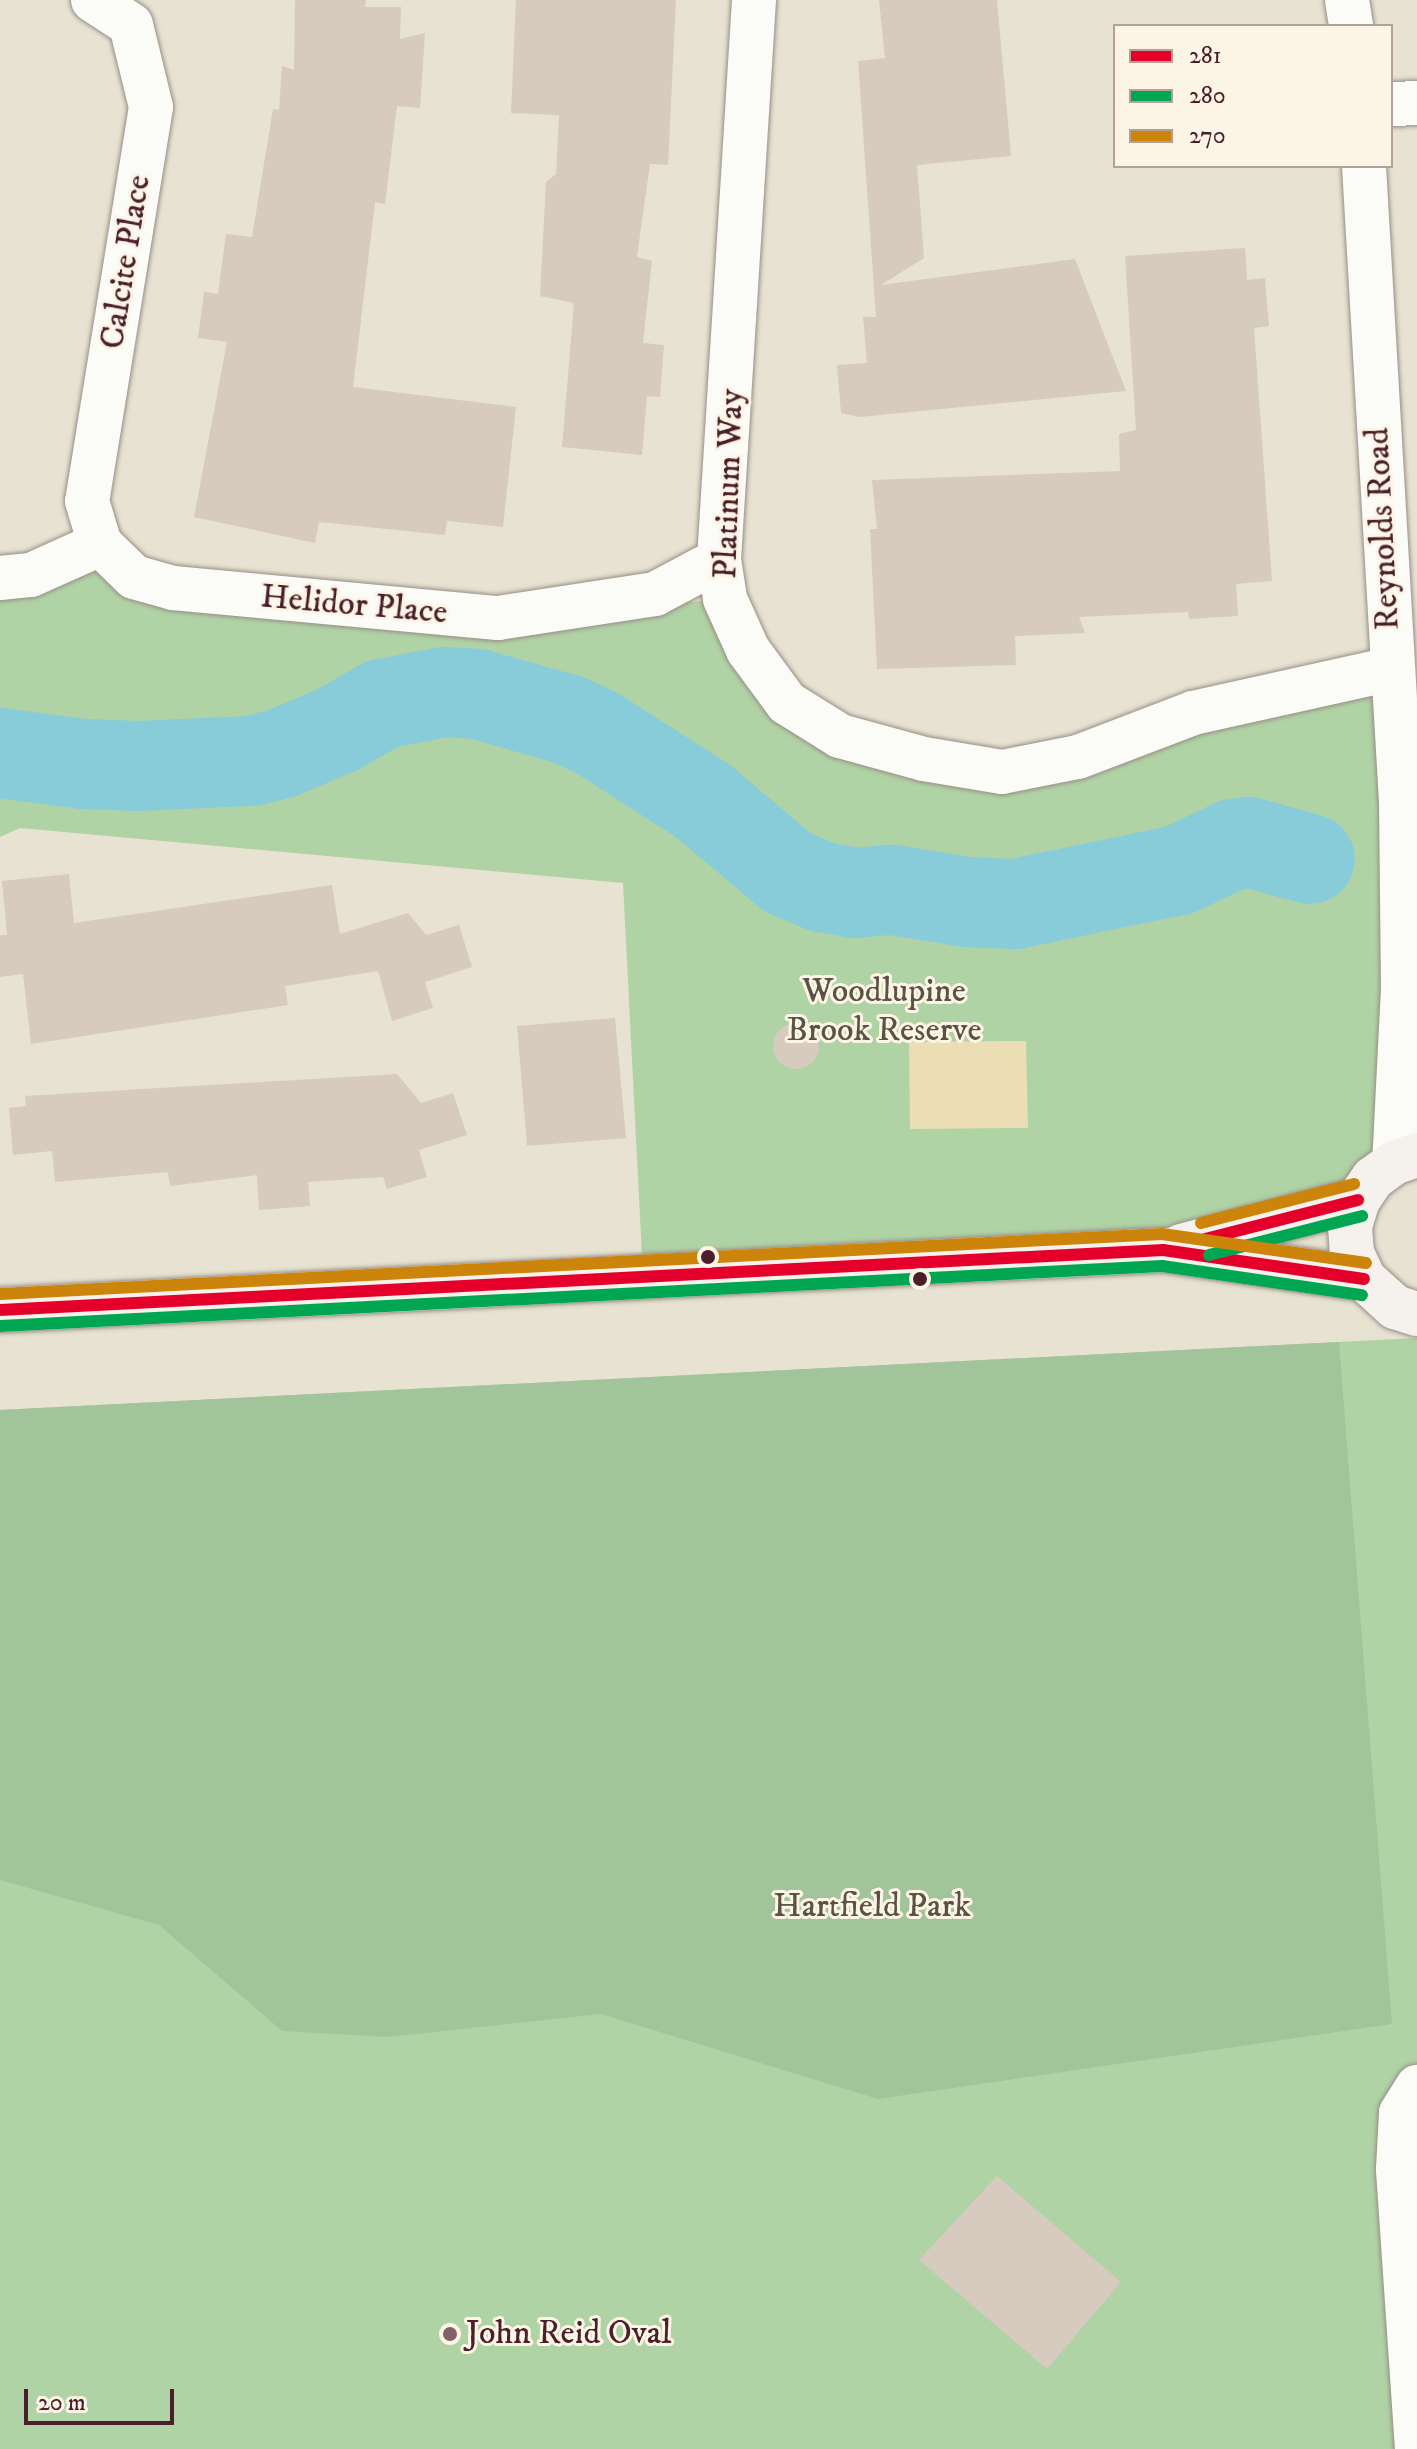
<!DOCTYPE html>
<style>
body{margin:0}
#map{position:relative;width:1417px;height:2449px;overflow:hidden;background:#e7e2d1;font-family:"IM FELL DW Pica",serif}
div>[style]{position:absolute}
.green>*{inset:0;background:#b0d3a5}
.forest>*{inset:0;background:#a2c49b}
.sand>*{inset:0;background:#ebdeb5}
.river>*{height:90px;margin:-45px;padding:0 45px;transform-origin:45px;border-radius:45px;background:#88ccd9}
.building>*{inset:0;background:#d7cabf}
.round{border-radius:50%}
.roads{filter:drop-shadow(0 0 2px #988e87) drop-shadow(0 0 2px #988e87)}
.minor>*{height:44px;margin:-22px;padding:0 22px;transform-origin:22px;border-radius:22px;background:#fbfbf8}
.tertiary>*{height:44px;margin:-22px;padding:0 22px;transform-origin:22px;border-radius:22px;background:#fbfbf8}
.secondary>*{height:44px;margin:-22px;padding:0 22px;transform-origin:22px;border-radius:22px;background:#f5f2ee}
.bus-1>*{height:12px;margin:-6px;padding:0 6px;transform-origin:6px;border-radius:6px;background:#e4002b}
.bus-2>*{height:12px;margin:-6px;padding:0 6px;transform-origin:6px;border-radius:6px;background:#00a651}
.bus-3>*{height:12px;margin:-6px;padding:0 6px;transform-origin:6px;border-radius:6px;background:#cc840b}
.dots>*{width:22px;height:22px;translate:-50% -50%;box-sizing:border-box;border:4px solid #fcf5e5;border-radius:50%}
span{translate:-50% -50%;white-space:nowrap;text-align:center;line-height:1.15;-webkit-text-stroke:6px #fcf5e5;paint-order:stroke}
.street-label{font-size:34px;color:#4a1f2b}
.park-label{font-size:34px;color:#5b5145}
.poi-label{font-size:34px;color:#4a1f2b}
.left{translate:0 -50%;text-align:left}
.legend{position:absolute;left:1113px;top:24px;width:280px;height:144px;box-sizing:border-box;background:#fcf5e5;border:2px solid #b59f9b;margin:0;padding:10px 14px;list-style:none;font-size:24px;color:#4a1f2b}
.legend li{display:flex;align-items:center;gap:16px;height:40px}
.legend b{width:40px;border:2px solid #b59f9b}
.scale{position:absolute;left:24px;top:2389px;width:150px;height:36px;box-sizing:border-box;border:4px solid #4a1f2b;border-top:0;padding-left:10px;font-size:24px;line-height:28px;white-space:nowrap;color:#4a1f2b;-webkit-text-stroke:6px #fcf5e5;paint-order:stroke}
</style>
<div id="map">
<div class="green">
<i style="clip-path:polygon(100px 544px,134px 577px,498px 618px,725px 599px,787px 703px,1002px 772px,1391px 669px,1417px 1155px,1163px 1250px,643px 1276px,623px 883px,20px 828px,0 837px,0 577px)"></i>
<i style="clip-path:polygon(1417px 1338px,1417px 2449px,0 2449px,0 1410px)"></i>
</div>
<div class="forest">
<i style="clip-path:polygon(1339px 1342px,1392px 2024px,878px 2099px,601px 2014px,388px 2037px,282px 2031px,159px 1925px,0 1880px,0 1410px)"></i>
</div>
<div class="sand">
<i style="clip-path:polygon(1026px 1041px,1028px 1128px,910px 1129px,909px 1042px)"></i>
</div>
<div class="river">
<i style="left:0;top:753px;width:85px;rotate:7.5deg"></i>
<i style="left:84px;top:764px;width:55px;rotate:2.1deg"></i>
<i style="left:139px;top:766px;width:112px;rotate:-2.6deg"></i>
<i style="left:251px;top:761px;width:32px;rotate:-14deg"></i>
<i style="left:282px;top:753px;width:60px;rotate:-22.7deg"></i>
<i style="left:337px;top:730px;width:52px;rotate:-30deg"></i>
<i style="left:382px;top:704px;width:63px;rotate:-11deg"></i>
<i style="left:444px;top:692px;width:33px;rotate:3deg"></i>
<i style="left:477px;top:694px;width:96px;rotate:15.8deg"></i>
<i style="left:569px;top:720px;width:31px;rotate:25deg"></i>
<i style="left:597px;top:733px;width:126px;rotate:32.7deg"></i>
<i style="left:703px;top:801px;width:110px;rotate:40.2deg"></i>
<i style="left:787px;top:872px;width:39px;rotate:23deg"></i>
<i style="left:823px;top:887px;width:33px;rotate:11deg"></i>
<i style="left:855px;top:893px;width:38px;rotate:-5deg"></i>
<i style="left:893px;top:890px;width:74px;rotate:9.3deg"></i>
<i style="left:966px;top:902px;width:49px;rotate:2.3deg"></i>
<i style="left:1015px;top:904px;width:167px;rotate:-11.7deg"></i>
<i style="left:1179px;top:870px;width:61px;rotate:-25.3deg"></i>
<i style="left:1234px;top:844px;width:14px;rotate:-8deg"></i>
<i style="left:1248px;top:842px;width:64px;rotate:15.3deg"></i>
</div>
<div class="building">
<i style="clip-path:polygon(295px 0,366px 0,365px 7px,401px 7px,400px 39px,425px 33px,420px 108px,397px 106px,385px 204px,375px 202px,353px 387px,516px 407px,503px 527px,447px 521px,445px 535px,319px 522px,315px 543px,194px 517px,227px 342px,198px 338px,204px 292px,218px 294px,226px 234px,252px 237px,273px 109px,279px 110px,282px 66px,294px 70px)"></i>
<i style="clip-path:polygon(516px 0,676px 0,668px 165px,650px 164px,637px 257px,652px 261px,643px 343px,664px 345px,660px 397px,647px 396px,642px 455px,562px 447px,574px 303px,540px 296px,546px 182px,556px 174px,559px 115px,511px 113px)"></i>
<i style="clip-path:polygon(879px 0,997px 0,1011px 156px,917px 165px,924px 258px,881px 285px,1075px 259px,1126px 391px,860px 417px,841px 413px,837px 365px,867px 363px,863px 317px,876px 317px,858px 61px,885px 58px)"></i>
<i style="clip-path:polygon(1245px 248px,1247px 280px,1265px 278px,1269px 326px,1254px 328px,1272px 581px,1236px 584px,1238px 616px,1189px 619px,1188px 612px,1079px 617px,1085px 633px,1015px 636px,1016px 665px,877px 669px,870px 529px,877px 529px,872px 480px,1120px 471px,1119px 434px,1136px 430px,1125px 256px)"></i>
<i style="clip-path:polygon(69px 874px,74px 923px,332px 885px,340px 934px,408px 913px,426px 935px,459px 925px,472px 967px,425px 982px,433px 1008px,392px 1021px,378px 971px,285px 986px,288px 1005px,31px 1044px,23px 974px,0 977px,0 935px,7px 935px,2px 881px)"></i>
<i style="clip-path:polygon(615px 1018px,626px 1138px,527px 1146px,517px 1026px)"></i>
<i class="round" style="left:773px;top:1023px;width:46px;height:46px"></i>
<i style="clip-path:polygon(397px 1074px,421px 1103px,453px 1093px,467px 1135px,419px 1150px,427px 1177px,387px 1189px,383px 1177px,308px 1182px,310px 1206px,259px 1210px,257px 1175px,170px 1186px,168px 1172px,55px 1182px,52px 1151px,13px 1155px,9px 1108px,26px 1106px,25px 1096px)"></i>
<i style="clip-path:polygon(997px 2176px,1121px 2282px,1047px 2369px,919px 2260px)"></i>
</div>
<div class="roads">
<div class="minor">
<i style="left:93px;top:0;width:45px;rotate:33.3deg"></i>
<i style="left:131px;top:25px;width:84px;rotate:76.3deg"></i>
<i style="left:151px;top:107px;width:399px;rotate:99.2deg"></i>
<i style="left:87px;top:501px;width:45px;rotate:73.2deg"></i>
<i style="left:754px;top:0;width:561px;rotate:93.58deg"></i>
<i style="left:719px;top:560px;width:39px;rotate:81deg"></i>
<i style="left:725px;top:599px;width:56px;rotate:65.7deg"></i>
<i style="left:748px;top:650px;width:66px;rotate:53.7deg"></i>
<i style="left:787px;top:703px;width:62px;rotate:31.9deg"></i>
<i style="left:840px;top:736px;width:87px;rotate:15.3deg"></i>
<i style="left:924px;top:759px;width:79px;rotate:9.5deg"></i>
<i style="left:1002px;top:772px;width:77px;rotate:-11.2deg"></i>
<i style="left:1078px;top:757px;width:123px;rotate:-20.9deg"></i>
<i style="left:1193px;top:713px;width:203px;rotate:-12.5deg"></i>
<i style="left:1391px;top:104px;width:26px;rotate:-2deg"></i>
<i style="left:0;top:578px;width:31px;rotate:-6deg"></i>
<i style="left:31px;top:575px;width:76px;rotate:-24.2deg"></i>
<i style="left:100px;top:544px;width:47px;rotate:44.1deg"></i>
<i style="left:134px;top:577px;width:41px;rotate:15.8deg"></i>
<i style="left:173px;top:588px;width:326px;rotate:5.3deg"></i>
<i style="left:498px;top:618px;width:159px;rotate:-8.7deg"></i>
<i style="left:655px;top:594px;width:72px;rotate:-28deg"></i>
<i style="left:1417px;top:2449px;width:281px;rotate:-93.9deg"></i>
<i style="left:1398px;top:2169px;width:56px;rotate:-86.9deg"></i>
<i style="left:1401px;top:2113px;width:31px;rotate:-58deg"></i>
</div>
<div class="tertiary">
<i style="left:1347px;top:0;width:26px;rotate:81deg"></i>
<i style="left:1364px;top:166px;width:636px;rotate:86.67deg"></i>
<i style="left:1401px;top:801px;width:187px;rotate:89.4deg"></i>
<i style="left:1403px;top:988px;width:175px;rotate:92.9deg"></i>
</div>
<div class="secondary">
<i style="left:1417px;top:1155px;width:24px;rotate:161deg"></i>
<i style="left:1394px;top:1163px;width:26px;rotate:144deg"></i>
<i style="left:1373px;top:1178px;width:27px;rotate:124deg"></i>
<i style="left:1358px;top:1200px;width:27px;rotate:107deg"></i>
<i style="left:1350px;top:1226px;width:27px;rotate:86deg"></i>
<i style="left:1352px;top:1253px;width:29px;rotate:65deg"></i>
<i style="left:1364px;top:1279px;width:42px;rotate:42.1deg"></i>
<i style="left:1395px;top:1307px;width:23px;rotate:18deg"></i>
<i style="left:1181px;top:1246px;width:183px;rotate:-14.6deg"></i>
<i style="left:0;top:1310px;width:1165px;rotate:-2.95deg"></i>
<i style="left:1163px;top:1250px;width:203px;rotate:8.2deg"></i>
</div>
</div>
<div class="bus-1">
<i style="left:1205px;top:1239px;width:158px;rotate:-14.3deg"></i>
<i style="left:0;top:1310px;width:1165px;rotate:-2.95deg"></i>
<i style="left:1163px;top:1250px;width:203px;rotate:8.2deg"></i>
</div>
<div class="bus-2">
<i style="left:1209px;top:1255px;width:158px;rotate:-14.3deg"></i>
<i style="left:1px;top:1326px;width:1163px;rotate:-2.96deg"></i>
<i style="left:1162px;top:1266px;width:202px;rotate:8.3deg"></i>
</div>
<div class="bus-3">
<i style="left:1201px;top:1223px;width:158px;rotate:-14.3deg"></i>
<i style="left:0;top:1294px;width:1164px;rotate:-2.96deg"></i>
<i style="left:1162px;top:1234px;width:206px;rotate:8.1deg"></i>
</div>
<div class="dots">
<i style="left:708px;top:1257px;background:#4a1f2b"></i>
<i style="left:920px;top:1279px;background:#4a1f2b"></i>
<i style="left:450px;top:2334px;background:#816365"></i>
</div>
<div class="street-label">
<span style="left:126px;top:262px;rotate:-81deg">Calcite Place</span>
<span style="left:729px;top:484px;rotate:-88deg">Platinum Way</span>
<span style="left:1383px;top:529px;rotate:-93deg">Reynolds Road</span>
<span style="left:354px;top:605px;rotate:5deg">Helidor Place</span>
</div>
<div class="park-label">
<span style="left:884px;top:1011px">Woodlupine<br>Brook Reserve</span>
<span style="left:872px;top:1907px">Hartfield Park</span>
</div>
<div class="poi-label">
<span class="left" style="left:466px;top:2334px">John Reid Oval</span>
</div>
<ul class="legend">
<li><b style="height:10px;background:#e4002b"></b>281</li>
<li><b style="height:10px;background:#00a651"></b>280</li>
<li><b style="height:10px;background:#cc840b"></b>270</li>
</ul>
<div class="scale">20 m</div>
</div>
